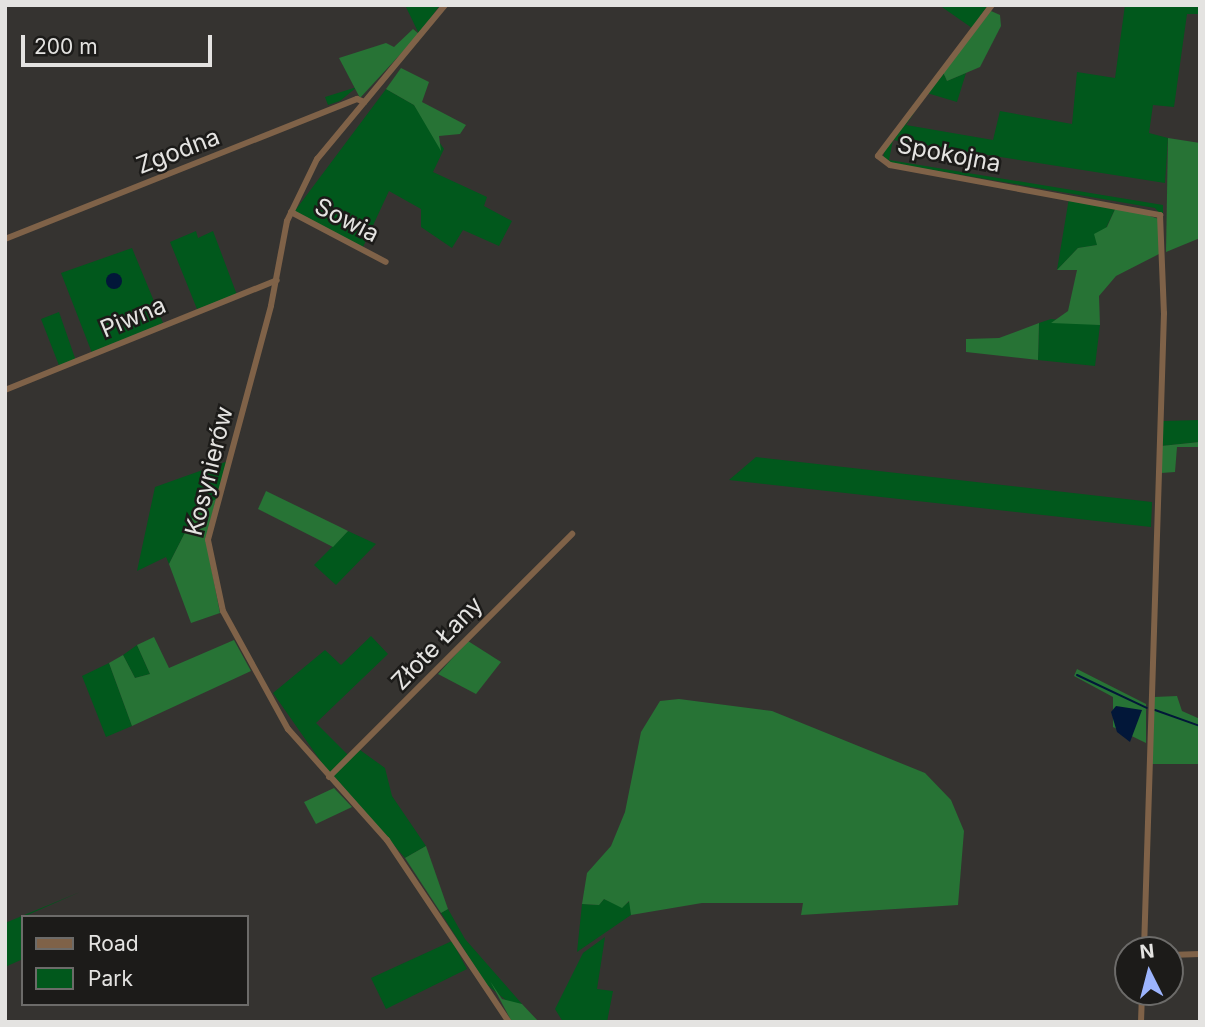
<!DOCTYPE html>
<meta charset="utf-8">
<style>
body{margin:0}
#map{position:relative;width:1205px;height:1027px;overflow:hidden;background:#353330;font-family:Inter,sans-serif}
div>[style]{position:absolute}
.green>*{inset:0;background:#01581c}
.forest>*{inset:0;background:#277335}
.water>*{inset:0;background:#021739}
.round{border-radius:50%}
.stream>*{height:2px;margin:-1px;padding:0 1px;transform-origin:1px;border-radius:1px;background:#021739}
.street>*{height:6px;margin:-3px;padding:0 3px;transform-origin:3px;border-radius:3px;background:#7f6248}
span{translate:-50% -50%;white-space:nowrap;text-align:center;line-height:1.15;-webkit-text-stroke:5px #1c1b19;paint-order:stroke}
.street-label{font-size:24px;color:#e4e3e1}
.frame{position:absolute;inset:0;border:7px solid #e4e3e1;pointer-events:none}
.legend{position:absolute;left:21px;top:915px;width:228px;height:91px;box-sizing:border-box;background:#1c1b19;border:2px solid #6c6b69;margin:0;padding:9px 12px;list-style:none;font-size:21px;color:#e4e3e1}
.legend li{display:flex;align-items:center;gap:14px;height:35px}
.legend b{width:35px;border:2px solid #6c6b69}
.north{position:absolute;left:1114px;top:936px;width:70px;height:70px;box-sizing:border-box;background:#1c1b19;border:2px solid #6c6b69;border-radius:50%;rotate:354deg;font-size:19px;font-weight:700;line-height:28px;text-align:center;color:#e4e3e1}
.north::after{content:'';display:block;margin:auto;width:24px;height:32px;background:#9cb4fd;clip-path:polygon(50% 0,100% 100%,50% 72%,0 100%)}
.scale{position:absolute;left:21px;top:35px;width:191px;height:32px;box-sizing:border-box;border:4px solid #e4e3e1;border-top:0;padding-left:9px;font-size:21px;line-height:24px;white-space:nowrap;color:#e4e3e1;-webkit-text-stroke:5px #1c1b19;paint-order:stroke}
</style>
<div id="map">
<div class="green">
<i style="clip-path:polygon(405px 5px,440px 5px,419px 34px)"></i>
<i style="clip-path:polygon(939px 5px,988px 5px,972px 28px)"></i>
<i style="clip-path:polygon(1125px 5px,1200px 5px,1200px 14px,1187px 14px,1174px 107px,1153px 105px,1149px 133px,1168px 138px,1165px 183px,893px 140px,889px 160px,1163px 205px,1163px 217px,1155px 208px,886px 162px,883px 158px,886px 145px,943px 72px,947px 81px,966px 73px,957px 102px,927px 93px,906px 125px,993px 140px,1000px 111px,1072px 124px,1077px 72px,1115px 78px)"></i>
<i style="clip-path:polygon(357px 87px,340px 101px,328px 105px,325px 97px)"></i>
<i style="clip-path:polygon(386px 89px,414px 105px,444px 149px,433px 172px,487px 197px,484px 206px,512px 221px,499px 246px,463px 230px,452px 248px,421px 227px,421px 209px,389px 191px,363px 247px,294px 212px)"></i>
<i style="clip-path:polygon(1069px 198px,1117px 205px,1098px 245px,1078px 248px,1057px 270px)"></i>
<i style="clip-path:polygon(196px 231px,198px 238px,213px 231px,237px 295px,197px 309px,170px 242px)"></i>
<i style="clip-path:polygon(132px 248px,163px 323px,92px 353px,61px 273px)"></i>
<i style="clip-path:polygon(59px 312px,76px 361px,60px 368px,41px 319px)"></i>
<i style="clip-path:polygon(1051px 319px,1100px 325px,1095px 366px,1038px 360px,1039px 323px)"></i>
<i style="clip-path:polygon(1200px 420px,1200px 442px,1161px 446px,1162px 421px)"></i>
<i style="clip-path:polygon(756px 457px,1152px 502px,1151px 527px,729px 480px)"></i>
<i style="clip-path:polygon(228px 461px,216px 499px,196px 511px,169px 564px,166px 557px,137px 571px,155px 487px)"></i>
<i style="clip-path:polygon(348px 531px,376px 544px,336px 585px,314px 565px)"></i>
<i style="clip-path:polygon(371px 636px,388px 654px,316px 723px,349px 756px,329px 773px,273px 693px,325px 650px,341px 665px)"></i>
<i style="clip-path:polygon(137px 645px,150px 674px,135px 678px,123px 655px)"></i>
<i style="clip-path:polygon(109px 663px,132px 726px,106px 737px,82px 676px)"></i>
<i style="clip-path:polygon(360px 750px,385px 768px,392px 796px,426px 846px,405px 858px,333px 775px)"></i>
<i style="clip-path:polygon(80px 892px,23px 917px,23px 959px,5px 967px,5px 923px)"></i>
<i style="clip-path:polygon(604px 899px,622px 907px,630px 901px,631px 915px,577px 952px,582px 904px,599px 905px)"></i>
<i style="clip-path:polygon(448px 909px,465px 939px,522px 1004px,513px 1006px,486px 984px,441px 913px)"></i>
<i style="clip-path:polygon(605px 937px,597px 989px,613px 991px,607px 1022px,563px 1022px,555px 1009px,583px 953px)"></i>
<i style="clip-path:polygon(452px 941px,467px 969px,386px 1009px,371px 978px)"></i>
</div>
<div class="forest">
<i style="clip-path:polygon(991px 11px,1000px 15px,1001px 26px,980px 67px,947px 81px,943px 72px)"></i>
<i style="clip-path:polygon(413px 29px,419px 34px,360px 98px,339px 58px,386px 43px,394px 47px)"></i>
<i style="clip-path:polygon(401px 68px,429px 82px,422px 102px,466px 125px,460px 134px,439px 136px,441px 151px,414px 105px,386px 89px)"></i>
<i style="clip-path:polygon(1168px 138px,1200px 143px,1200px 238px,1166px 252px)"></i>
<i style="clip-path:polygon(1117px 205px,1159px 219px,1161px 253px,1116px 276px,1099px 296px,1100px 325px,1051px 323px,1068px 311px,1077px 270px,1057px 270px,1078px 248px,1097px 245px,1094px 234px,1107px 227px)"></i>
<i style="clip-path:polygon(1039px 323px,1038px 360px,966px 352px,966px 339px,999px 338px)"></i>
<i style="clip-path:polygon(1200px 442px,1200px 447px,1177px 447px,1175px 472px,1161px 473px,1161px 446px)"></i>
<i style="clip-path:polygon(266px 491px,338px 526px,348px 531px,333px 547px,258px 509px)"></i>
<i style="clip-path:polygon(216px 499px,206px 540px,220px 613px,191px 623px,169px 564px,196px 511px)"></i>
<i style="clip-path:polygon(154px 637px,169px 668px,234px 640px,251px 671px,132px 726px,109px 663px,123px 655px,135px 678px,150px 674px,137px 645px)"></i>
<i style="clip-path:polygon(468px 641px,501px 662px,476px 694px,438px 674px)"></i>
<i style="clip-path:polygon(1077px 669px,1146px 704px,1146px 743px,1113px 727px,1113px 697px,1074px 676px)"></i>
<i style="clip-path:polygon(1177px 696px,1182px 711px,1200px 719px,1200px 764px,1151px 764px,1154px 697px)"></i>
<i style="clip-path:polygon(679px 699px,772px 711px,925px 773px,951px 800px,964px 831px,958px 905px,801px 915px,803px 903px,702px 903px,631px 915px,629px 901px,622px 908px,604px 899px,599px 905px,582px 904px,587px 873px,611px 846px,625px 812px,641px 732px,660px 701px)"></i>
<i style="clip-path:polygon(334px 788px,352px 807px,316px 824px,304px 802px)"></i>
<i style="clip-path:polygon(426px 846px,448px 909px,441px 913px,405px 858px)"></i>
<i style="clip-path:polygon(490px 981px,502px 999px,522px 1004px,539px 1022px,512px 1022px)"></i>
</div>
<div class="water">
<i class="round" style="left:106px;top:273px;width:16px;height:16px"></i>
<i style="clip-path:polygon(1116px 706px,1142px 710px,1130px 742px,1117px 732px,1111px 712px)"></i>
</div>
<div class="stream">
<i style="left:1077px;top:675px;width:77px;rotate:25.2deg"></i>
<i style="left:1155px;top:710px;width:48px;rotate:19.6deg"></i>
</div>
<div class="street">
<i style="left:445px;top:5px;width:200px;rotate:129.7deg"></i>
<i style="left:317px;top:159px;width:69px;rotate:115.8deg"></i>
<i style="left:287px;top:221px;width:86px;rotate:100.7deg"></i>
<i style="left:271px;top:306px;width:242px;rotate:105.1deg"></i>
<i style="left:208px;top:540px;width:73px;rotate:78.1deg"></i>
<i style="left:223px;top:611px;width:135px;rotate:61.2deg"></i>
<i style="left:288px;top:729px;width:149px;rotate:48.3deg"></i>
<i style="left:387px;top:840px;width:219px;rotate:56.2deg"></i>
<i style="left:992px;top:5px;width:189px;rotate:127.1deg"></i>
<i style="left:878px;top:156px;width:15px;rotate:37deg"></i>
<i style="left:890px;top:165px;width:275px;rotate:10.5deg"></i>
<i style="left:1160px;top:215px;width:98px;rotate:87.7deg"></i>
<i style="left:1164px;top:313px;width:637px;rotate:91.8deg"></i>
<i style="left:291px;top:212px;width:107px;rotate:27.8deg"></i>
<i style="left:5px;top:239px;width:379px;rotate:-21.7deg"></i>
<i style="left:357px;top:99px;width:8px;rotate:23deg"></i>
<i style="left:5px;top:390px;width:293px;rotate:-22deg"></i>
<i style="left:329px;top:777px;width:344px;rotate:-45deg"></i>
<i style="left:1170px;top:955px;width:30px;rotate:-2deg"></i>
<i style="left:1141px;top:1022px;width:30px;rotate:-88deg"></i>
</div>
<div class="street-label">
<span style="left:178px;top:151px;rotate:-21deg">Zgodna</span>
<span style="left:949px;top:154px;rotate:11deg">Spokojna</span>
<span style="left:347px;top:220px;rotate:27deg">Sowia</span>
<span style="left:133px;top:317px;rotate:-23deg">Piwna</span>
<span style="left:209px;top:471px;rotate:-76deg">Kosynierów</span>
<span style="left:437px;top:643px;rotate:-46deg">Złote Łany</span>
</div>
<div class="frame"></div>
<ul class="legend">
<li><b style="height:9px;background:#7f6248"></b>Road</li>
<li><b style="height:19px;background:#01581c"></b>Park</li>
</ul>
<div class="north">N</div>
<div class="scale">200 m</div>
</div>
